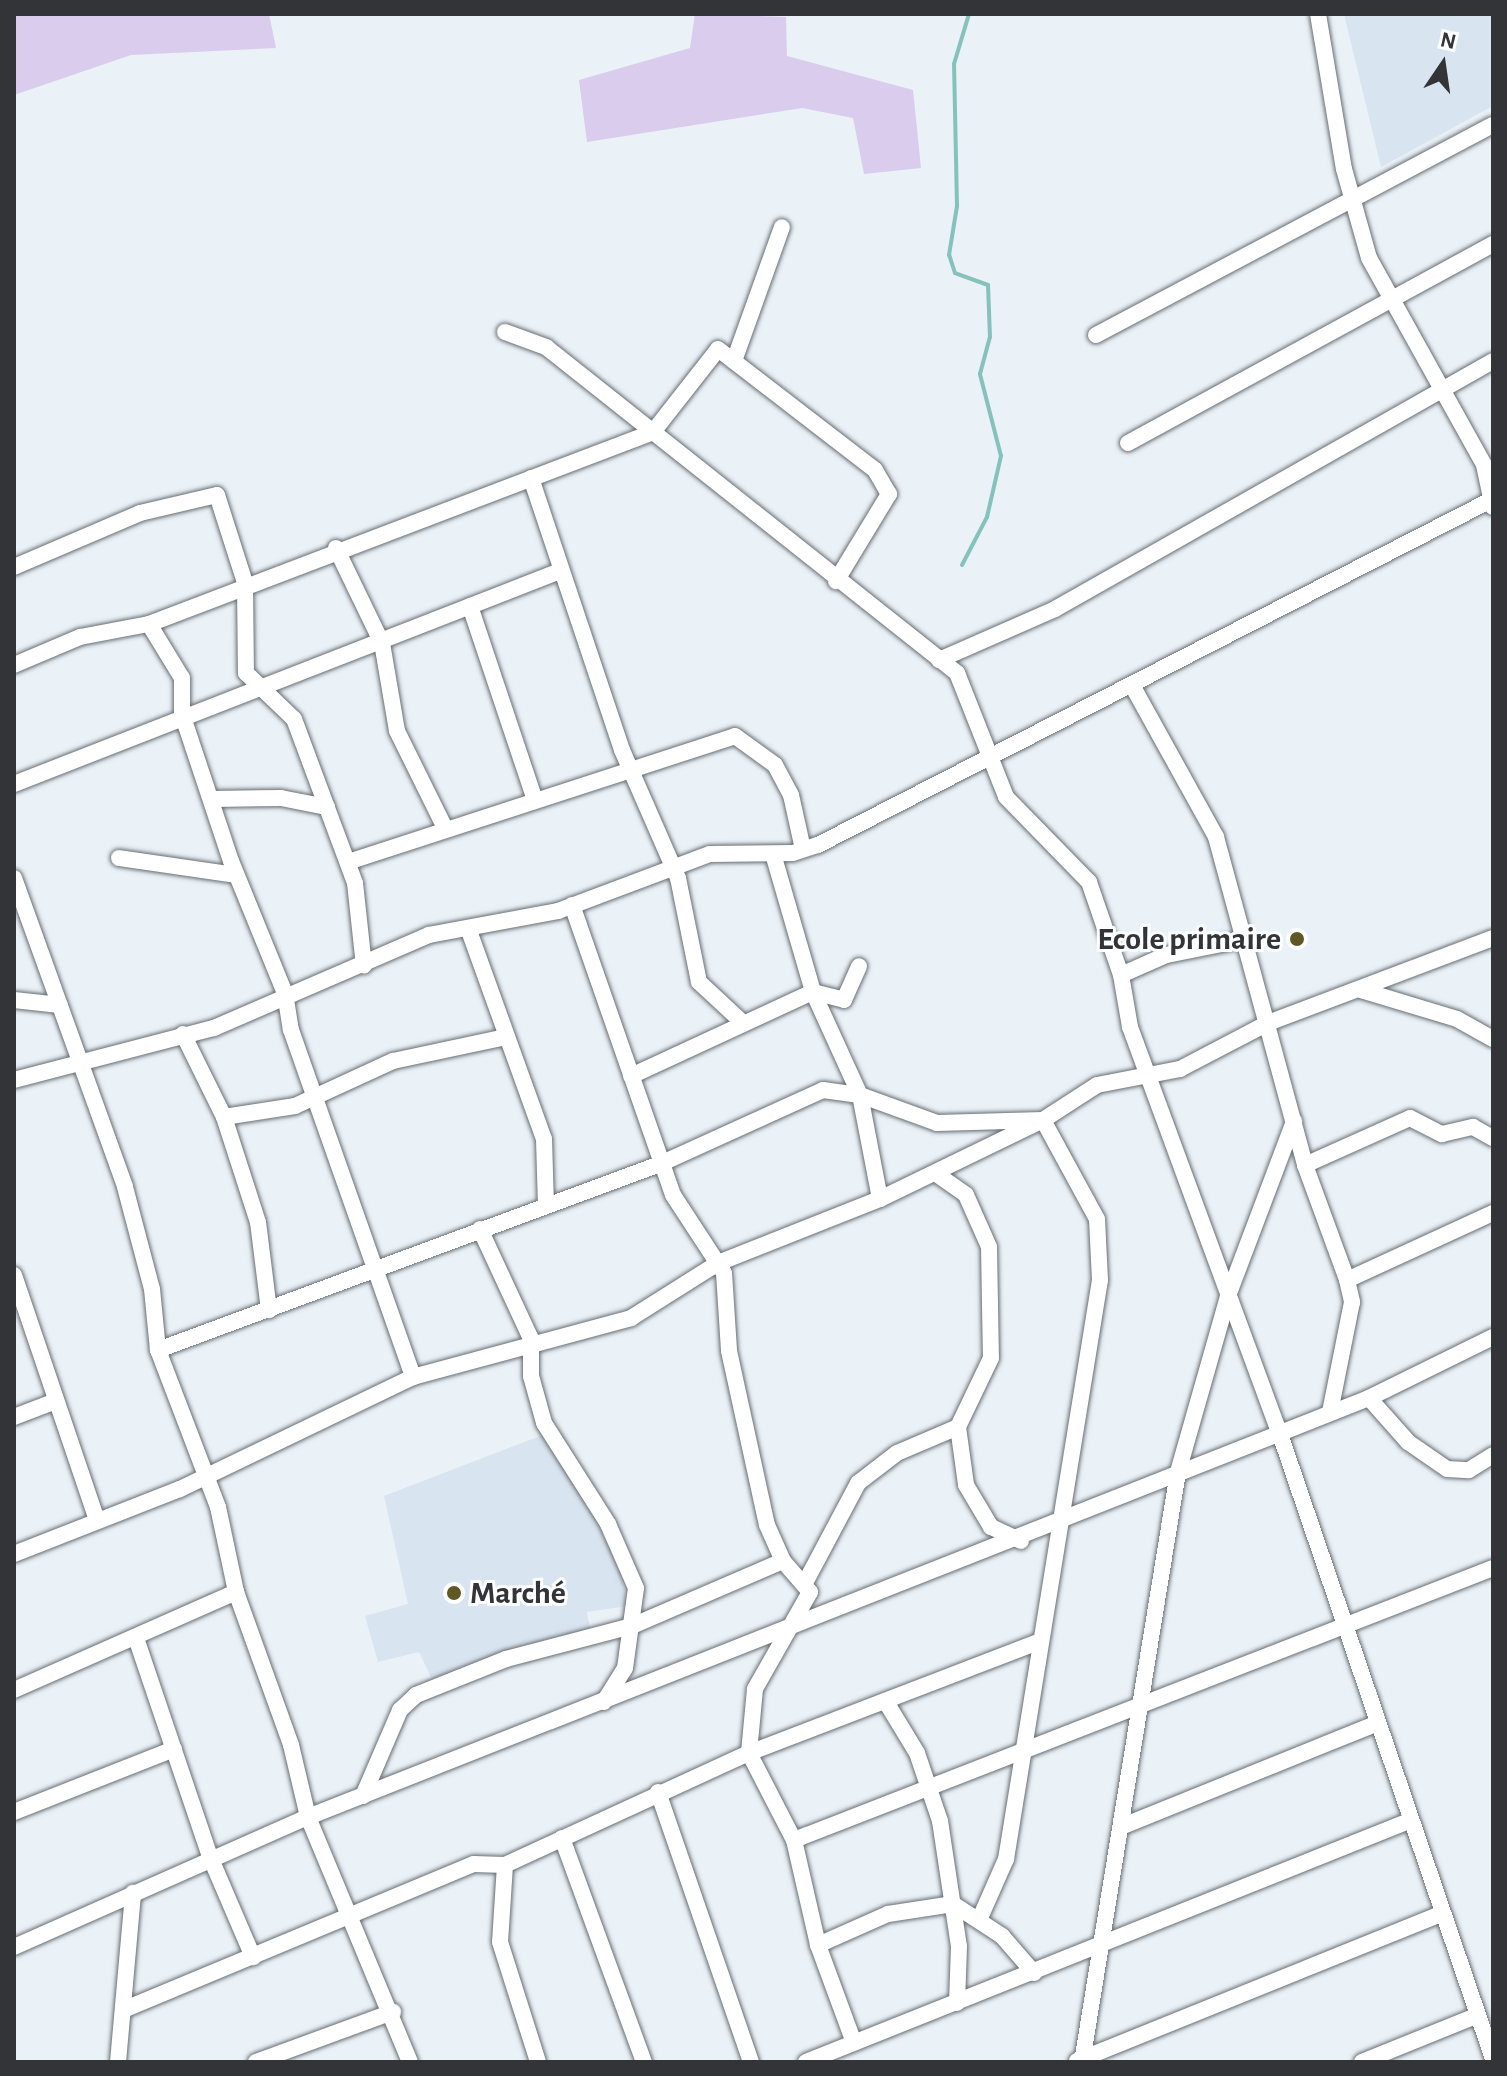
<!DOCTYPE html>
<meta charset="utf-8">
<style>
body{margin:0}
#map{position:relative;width:1507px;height:2076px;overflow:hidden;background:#eaf1f7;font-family:"Alegreya Sans",sans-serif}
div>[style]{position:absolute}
.built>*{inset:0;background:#d8e4ef}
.green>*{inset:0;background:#d9ccec}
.stream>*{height:4px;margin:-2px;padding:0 2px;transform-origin:2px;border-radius:2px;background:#85c2bc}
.roads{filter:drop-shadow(0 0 2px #676d72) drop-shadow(0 0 2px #676d72)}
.minor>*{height:16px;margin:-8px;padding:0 8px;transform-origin:8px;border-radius:8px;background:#fff}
.dots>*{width:22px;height:22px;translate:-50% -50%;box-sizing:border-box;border:4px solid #fcfeff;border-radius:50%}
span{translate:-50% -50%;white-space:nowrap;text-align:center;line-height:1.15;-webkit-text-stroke:6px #fcfeff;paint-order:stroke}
.poi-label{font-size:32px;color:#323437;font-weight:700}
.right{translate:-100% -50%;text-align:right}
.left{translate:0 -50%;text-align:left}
.frame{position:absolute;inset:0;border:16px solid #323437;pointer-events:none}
.north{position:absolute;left:1403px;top:24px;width:80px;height:80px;-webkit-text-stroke:6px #fcfeff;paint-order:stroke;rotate:13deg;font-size:22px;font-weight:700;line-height:32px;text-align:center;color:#323437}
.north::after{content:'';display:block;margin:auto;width:28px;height:36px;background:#323437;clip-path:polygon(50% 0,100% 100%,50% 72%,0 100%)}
</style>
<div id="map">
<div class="built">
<i style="clip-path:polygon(1344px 14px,1493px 14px,1493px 106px,1381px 167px)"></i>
<i style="clip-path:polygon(548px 1433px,620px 1566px,627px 1606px,587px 1612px,590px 1628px,432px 1679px,419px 1652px,378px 1662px,365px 1616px,408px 1604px,384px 1496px)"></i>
</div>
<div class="green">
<i style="clip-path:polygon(14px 14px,269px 14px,276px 48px,131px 55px,14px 95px)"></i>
<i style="clip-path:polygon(695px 14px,786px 17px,787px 56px,913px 90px,921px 168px,864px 174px,853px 118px,802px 108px,587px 142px,579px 80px,690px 48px)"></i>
</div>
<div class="stream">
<i style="left:962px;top:565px;width:54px;rotate:-62.5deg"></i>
<i style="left:987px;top:517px;width:63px;rotate:-77.1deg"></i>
<i style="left:1001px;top:456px;width:85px;rotate:-104.4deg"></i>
<i style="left:980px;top:374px;width:38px;rotate:-75deg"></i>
<i style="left:990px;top:337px;width:52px;rotate:-92.2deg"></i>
<i style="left:988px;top:285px;width:35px;rotate:-160deg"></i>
<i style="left:955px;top:273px;width:19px;rotate:-108deg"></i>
<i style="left:949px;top:255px;width:50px;rotate:-80.7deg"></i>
<i style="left:957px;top:206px;width:142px;rotate:-91.2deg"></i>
<i style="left:954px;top:64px;width:52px;rotate:-73.3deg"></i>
</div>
<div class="roads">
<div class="minor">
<i style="left:1318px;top:14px;width:157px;rotate:80.5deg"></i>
<i style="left:1344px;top:169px;width:92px;rotate:74.3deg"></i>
<i style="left:1369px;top:258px;width:237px;rotate:60.9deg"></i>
<i style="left:1484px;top:465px;width:43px;rotate:77.9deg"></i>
<i style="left:505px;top:332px;width:44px;rotate:20.1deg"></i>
<i style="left:546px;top:347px;width:525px;rotate:38.42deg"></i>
<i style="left:957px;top:673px;width:133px;rotate:68.4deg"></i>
<i style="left:1006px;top:797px;width:119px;rotate:45.7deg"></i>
<i style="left:1089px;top:882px;width:98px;rotate:71deg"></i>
<i style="left:1121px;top:975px;width:53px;rotate:80.2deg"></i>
<i style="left:1130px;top:1027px;width:434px;rotate:69.8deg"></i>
<i style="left:1280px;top:1434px;width:660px;rotate:71.18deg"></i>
<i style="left:1096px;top:335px;width:449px;rotate:-27.9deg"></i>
<i style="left:734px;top:361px;width:142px;rotate:-70.3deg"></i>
<i style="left:1128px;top:443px;width:416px;rotate:-28.6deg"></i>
<i style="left:531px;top:478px;width:287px;rotate:71.5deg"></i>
<i style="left:622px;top:750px;width:140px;rotate:66.4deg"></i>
<i style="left:678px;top:878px;width:106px;rotate:78.6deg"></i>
<i style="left:699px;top:982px;width:57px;rotate:42.9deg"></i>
<i style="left:336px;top:548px;width:106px;rotate:64.2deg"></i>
<i style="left:382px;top:643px;width:89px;rotate:80.3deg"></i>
<i style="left:397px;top:731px;width:108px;rotate:63.7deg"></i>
<i style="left:14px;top:567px;width:137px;rotate:-23.2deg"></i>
<i style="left:140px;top:513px;width:79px;rotate:-13.2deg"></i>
<i style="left:217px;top:495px;width:92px;rotate:72.3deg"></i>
<i style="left:245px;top:583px;width:90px;rotate:89.4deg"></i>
<i style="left:246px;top:673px;width:66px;rotate:43.8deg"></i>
<i style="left:294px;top:719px;width:175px;rotate:69.6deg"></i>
<i style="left:355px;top:883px;width:83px;rotate:83.8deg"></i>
<i style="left:470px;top:606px;width:205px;rotate:71.5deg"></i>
<i style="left:149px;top:624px;width:63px;rotate:58.6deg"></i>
<i style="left:182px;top:678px;width:36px;rotate:90deg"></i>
<i style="left:182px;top:714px;width:155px;rotate:71.6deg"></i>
<i style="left:231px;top:861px;width:143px;rotate:67.8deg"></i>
<i style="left:285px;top:993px;width:37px;rotate:81deg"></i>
<i style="left:291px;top:1030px;width:368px;rotate:70.6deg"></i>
<i style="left:939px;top:660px;width:127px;rotate:-23.7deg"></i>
<i style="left:1055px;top:609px;width:503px;rotate:-29.52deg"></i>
<i style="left:14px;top:665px;width:72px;rotate:-23deg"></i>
<i style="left:80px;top:637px;width:70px;rotate:-10.7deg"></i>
<i style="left:149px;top:624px;width:539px;rotate:-20.85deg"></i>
<i style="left:653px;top:432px;width:105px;rotate:-51.9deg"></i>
<i style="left:718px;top:349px;width:198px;rotate:37.6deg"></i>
<i style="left:875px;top:470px;width:28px;rotate:60deg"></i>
<i style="left:889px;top:494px;width:102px;rotate:121.3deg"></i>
<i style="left:1133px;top:687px;width:171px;rotate:61deg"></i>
<i style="left:1216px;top:837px;width:340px;rotate:74.8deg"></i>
<i style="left:1305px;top:1165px;width:122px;rotate:69.9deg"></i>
<i style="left:1347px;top:1280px;width:23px;rotate:77deg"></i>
<i style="left:1352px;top:1302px;width:112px;rotate:101.3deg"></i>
<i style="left:14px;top:784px;width:586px;rotate:-21.31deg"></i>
<i style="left:212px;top:799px;width:69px;rotate:-0.8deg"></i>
<i style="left:281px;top:798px;width:47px;rotate:11.1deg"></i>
<i style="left:773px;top:854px;width:144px;rotate:73.8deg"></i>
<i style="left:813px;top:992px;width:113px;rotate:65.5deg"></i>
<i style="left:860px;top:1095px;width:106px;rotate:79.1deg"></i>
<i style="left:119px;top:858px;width:118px;rotate:8.3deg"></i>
<i style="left:348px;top:862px;width:407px;rotate:-18deg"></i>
<i style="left:735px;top:736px;width:49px;rotate:35.9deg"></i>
<i style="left:775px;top:765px;width:34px;rotate:62deg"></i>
<i style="left:791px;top:795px;width:55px;rotate:77.5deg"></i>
<i style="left:14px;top:878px;width:328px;rotate:70.2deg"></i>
<i style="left:125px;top:1187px;width:106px;rotate:75.2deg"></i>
<i style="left:152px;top:1289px;width:61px;rotate:84.4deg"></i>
<i style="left:158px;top:1350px;width:168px;rotate:69.1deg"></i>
<i style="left:218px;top:1507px;width:87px;rotate:78deg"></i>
<i style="left:236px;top:1592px;width:163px;rotate:70.2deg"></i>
<i style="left:291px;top:1745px;width:74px;rotate:76.7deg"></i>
<i style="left:308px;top:1817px;width:265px;rotate:67.4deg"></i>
<i style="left:572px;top:905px;width:307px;rotate:70.8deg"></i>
<i style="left:673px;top:1195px;width:93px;rotate:56.8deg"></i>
<i style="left:724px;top:1273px;width:78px;rotate:86.3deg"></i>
<i style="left:729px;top:1351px;width:178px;rotate:77.7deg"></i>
<i style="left:767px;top:1525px;width:39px;rotate:66deg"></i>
<i style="left:783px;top:1561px;width:41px;rotate:48.9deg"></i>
<i style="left:810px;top:1592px;width:112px;rotate:119.6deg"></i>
<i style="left:755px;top:1689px;width:64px;rotate:95.4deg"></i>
<i style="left:749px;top:1753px;width:98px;rotate:62.7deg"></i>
<i style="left:794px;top:1840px;width:108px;rotate:77.1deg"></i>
<i style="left:818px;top:1945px;width:104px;rotate:69.8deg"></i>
<i style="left:468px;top:928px;width:224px;rotate:70.2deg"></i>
<i style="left:544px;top:1139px;width:66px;rotate:88.3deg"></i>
<i style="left:1121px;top:975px;width:49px;rotate:-24deg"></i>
<i style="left:1166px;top:955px;width:82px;rotate:-11.3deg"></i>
<i style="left:1361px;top:990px;width:100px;rotate:16.8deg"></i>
<i style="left:1457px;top:1019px;width:41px;rotate:29.1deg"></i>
<i style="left:14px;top:1000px;width:46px;rotate:6.2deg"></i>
<i style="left:183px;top:1034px;width:93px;rotate:63.7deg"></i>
<i style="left:224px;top:1117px;width:110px;rotate:72.1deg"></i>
<i style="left:258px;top:1222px;width:89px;rotate:82.9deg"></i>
<i style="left:631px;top:1076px;width:200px;rotate:-24.8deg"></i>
<i style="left:813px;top:992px;width:32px;rotate:14deg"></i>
<i style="left:844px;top:1000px;width:37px;rotate:-66deg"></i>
<i style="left:14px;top:1080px;width:207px;rotate:-14.6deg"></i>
<i style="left:214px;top:1028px;width:234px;rotate:-23.4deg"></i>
<i style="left:429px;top:935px;width:131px;rotate:-10.5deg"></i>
<i style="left:558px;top:911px;width:162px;rotate:-20.6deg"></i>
<i style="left:710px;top:854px;width:83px;rotate:-0.7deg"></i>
<i style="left:793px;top:853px;width:26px;rotate:-18deg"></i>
<i style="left:818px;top:845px;width:759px;rotate:-27.14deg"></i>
<i style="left:224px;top:1117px;width:72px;rotate:-8.8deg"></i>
<i style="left:295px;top:1106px;width:108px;rotate:-24.7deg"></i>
<i style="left:393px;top:1061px;width:116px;rotate:-12deg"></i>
<i style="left:1305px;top:1165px;width:115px;rotate:-24.1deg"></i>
<i style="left:1410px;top:1118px;width:36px;rotate:27deg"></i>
<i style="left:1442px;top:1134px;width:32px;rotate:-13deg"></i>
<i style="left:1473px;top:1127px;width:23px;rotate:29deg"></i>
<i style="left:935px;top:1173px;width:38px;rotate:35deg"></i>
<i style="left:966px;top:1195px;width:57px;rotate:66.1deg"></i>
<i style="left:989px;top:1247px;width:111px;rotate:89deg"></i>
<i style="left:991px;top:1358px;width:76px;rotate:115.6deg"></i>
<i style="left:958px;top:1427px;width:59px;rotate:82.1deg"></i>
<i style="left:966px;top:1485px;width:49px;rotate:59.2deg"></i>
<i style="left:991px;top:1527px;width:33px;rotate:25deg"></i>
<i style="left:480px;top:1229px;width:121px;rotate:65.1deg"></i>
<i style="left:531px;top:1339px;width:37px;rotate:90deg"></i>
<i style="left:531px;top:1376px;width:49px;rotate:74.5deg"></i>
<i style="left:544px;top:1423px;width:120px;rotate:57.6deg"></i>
<i style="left:608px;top:1524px;width:70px;rotate:66.4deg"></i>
<i style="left:636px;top:1588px;width:81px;rotate:97.8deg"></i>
<i style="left:625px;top:1668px;width:40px;rotate:122deg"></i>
<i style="left:14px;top:1275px;width:256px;rotate:71.3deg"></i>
<i style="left:1347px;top:1280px;width:161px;rotate:-24.7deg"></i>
<i style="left:158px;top:1350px;width:535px;rotate:-20.33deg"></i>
<i style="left:660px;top:1164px;width:179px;rotate:-24.4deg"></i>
<i style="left:823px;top:1090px;width:37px;rotate:8deg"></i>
<i style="left:860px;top:1095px;width:82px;rotate:20deg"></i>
<i style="left:937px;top:1123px;width:106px;rotate:-1.6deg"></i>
<i style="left:1043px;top:1120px;width:113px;rotate:61.4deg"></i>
<i style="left:1097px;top:1219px;width:61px;rotate:87.2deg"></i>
<i style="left:1100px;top:1280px;width:587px;rotate:99.22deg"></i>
<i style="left:1006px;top:1859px;width:64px;rotate:113.8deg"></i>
<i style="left:1369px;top:1398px;width:59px;rotate:48.4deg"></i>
<i style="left:1408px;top:1442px;width:47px;rotate:34.7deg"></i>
<i style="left:1447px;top:1469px;width:22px;rotate:3deg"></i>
<i style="left:1469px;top:1470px;width:28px;rotate:-32deg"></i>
<i style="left:14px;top:1417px;width:42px;rotate:-21deg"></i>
<i style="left:14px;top:1554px;width:178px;rotate:-21.4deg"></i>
<i style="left:180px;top:1489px;width:259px;rotate:-25.7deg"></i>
<i style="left:413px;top:1377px;width:226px;rotate:-15.1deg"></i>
<i style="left:631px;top:1318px;width:103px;rotate:-32.3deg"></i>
<i style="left:718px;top:1263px;width:174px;rotate:-21.6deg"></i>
<i style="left:880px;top:1199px;width:181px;rotate:-25.9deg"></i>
<i style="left:1043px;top:1120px;width:64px;rotate:-32.9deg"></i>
<i style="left:1097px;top:1085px;width:85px;rotate:-10.9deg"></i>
<i style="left:1180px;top:1069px;width:99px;rotate:-27.6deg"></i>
<i style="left:1268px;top:1023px;width:241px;rotate:-20.7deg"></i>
<i style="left:806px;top:1581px;width:111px;rotate:-62deg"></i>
<i style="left:858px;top:1483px;width:49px;rotate:-37.6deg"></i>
<i style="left:897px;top:1453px;width:66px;rotate:-23.1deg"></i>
<i style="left:136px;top:1638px;width:233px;rotate:71.3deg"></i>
<i style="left:211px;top:1859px;width:107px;rotate:66.8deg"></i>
<i style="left:14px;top:1690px;width:243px;rotate:-23.8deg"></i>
<i style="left:886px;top:1702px;width:60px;rotate:58.7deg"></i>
<i style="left:917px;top:1753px;width:72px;rotate:71.3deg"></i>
<i style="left:940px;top:1821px;width:126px;rotate:81.4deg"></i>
<i style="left:959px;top:1946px;width:57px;rotate:92deg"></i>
<i style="left:658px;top:1792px;width:286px;rotate:71deg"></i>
<i style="left:363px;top:1796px;width:94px;rotate:-66.7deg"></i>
<i style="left:400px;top:1710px;width:22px;rotate:-43deg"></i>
<i style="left:416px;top:1695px;width:97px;rotate:-21.8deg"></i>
<i style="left:506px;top:1659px;width:130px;rotate:-14.7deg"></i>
<i style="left:632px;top:1626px;width:164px;rotate:-23.3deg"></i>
<i style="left:14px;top:1812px;width:172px;rotate:-21.5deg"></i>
<i style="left:1123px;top:1826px;width:273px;rotate:-22deg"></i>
<i style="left:562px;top:1838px;width:239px;rotate:69.9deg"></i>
<i style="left:794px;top:1840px;width:750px;rotate:-21.26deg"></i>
<i style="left:505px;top:1865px;width:77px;rotate:93.7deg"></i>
<i style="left:500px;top:1942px;width:126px;rotate:72.4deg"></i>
<i style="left:818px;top:1945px;width:77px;rotate:-23.9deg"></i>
<i style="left:888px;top:1914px;width:66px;rotate:-8.7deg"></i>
<i style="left:953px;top:1904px;width:59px;rotate:33.1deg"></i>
<i style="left:1002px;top:1936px;width:49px;rotate:49.1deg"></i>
<i style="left:14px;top:1947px;width:321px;rotate:-23.9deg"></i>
<i style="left:308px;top:1817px;width:1141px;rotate:-21.55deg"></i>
<i style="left:1369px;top:1398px;width:138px;rotate:-26.2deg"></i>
<i style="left:123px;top:2010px;width:380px;rotate:-22.6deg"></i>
<i style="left:474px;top:1864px;width:31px;rotate:2deg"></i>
<i style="left:505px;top:1865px;width:268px;rotate:-24.7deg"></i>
<i style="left:749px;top:1753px;width:310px;rotate:-21deg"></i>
<i style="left:1077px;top:2061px;width:393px;rotate:-22deg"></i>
<i style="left:118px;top:2062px;width:170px;rotate:-84.9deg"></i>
<i style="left:256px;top:2062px;width:146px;rotate:-20.1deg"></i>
<i style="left:806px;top:2062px;width:649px;rotate:-21.79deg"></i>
<i style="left:1082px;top:2062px;width:598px;rotate:-80.76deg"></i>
<i style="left:1178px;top:1472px;width:183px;rotate:-74.1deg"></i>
<i style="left:1228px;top:1296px;width:187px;rotate:-69.3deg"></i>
<i style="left:1362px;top:2062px;width:123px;rotate:-22deg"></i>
</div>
</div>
<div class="dots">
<i style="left:1297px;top:939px;background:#605824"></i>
<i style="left:454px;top:1593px;background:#605824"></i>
</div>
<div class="poi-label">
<span class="right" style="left:1281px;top:939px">Ecole primaire</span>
<span class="left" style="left:470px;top:1593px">Marché</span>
</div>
<div class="frame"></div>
<div class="north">N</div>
</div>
